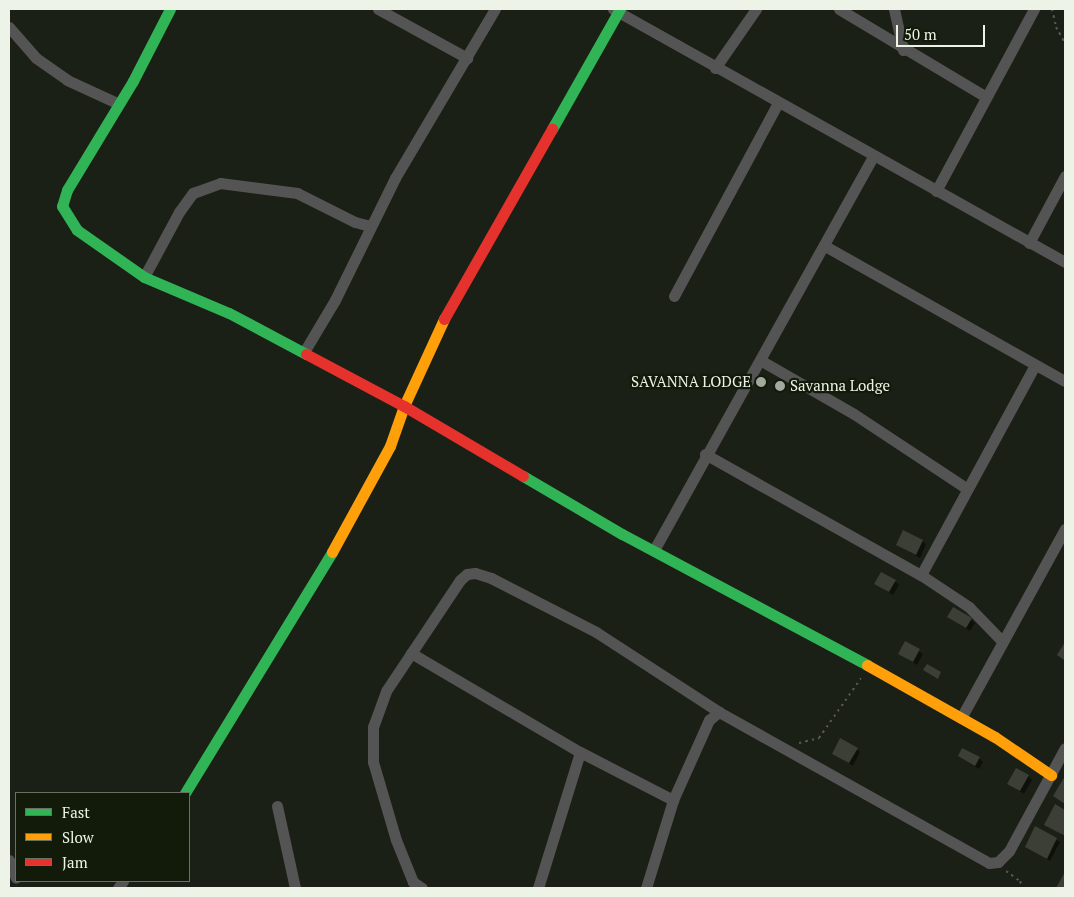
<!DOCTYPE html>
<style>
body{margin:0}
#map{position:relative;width:1074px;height:897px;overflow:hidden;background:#1b2016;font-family:"PT Serif",serif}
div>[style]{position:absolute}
.shadow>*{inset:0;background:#0007}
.building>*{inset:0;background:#3b3f36}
.path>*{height:2px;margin-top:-1px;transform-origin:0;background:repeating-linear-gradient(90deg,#565653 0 2.5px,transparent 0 6.5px)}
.street>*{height:11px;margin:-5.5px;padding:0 5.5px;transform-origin:5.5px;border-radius:5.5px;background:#555454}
.fast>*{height:11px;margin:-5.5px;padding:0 5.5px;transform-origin:5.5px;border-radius:5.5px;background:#30b455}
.slow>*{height:11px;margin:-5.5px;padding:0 5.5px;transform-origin:5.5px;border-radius:5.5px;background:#ff9f0a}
.jam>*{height:11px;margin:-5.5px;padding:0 5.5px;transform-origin:5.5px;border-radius:5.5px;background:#e5322d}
.dots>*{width:14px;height:14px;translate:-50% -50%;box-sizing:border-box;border:2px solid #121a09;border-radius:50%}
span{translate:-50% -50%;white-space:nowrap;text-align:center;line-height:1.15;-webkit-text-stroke:4.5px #121a09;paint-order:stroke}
.poi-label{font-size:15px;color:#edf3e7}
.right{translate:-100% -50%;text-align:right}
.left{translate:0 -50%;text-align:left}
.frame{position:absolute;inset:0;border:10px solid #edf3e7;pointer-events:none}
.legend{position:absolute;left:15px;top:792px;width:175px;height:90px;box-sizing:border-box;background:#121a09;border:1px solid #6a7162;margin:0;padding:6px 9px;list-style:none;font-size:15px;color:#edf3e7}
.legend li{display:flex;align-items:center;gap:10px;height:25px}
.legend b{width:25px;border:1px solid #6a7162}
.scale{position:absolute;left:896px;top:25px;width:89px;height:22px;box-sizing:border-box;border:2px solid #edf3e7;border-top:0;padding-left:6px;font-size:15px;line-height:18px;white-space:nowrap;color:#edf3e7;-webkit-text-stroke:4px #121a09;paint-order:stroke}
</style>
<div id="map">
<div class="shadow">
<i style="clip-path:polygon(922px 541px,926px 544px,920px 558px,897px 545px)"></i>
<i style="clip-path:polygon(895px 581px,899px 585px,893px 595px,876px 584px)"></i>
<i style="clip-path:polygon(954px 608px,975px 623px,970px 631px,949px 617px)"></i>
<i style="clip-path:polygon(906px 642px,923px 654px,917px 665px,900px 654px)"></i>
<i style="clip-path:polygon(857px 749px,860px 752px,853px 766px,834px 753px)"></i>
<i style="clip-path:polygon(959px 756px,979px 758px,983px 762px,979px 769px)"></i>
<i style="clip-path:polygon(1028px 776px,1032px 780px,1024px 794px,1009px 784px)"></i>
<i style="clip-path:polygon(1056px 806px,1065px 811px,1065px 837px,1046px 824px)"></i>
<i style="clip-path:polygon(1036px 828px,1060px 842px,1050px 861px,1026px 847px)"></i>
</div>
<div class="building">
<i style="clip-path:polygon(903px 530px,923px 540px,916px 555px,896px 545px)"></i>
<i style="clip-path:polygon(881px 572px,896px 580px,889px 592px,874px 584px)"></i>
<i style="clip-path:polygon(953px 607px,972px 618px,966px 628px,947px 617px)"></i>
<i style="clip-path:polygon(905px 641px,920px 649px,913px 662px,898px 654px)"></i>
<i style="clip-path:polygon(1065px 642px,1065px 657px,1064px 660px,1057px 655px)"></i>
<i style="clip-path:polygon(927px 664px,941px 672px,938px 679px,923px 670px)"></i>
<i style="clip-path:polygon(840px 738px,858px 748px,849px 763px,832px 754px)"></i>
<i style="clip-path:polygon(962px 748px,980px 757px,975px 766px,958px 756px)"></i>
<i style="clip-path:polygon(1016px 768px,1029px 775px,1020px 791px,1007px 784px)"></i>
<i style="clip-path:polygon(1065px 776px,1065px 804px,1053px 796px)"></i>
<i style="clip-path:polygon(1055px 804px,1065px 810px,1065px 836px,1044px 825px)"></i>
<i style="clip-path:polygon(1035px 826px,1057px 838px,1047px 859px,1025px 847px)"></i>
<i style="clip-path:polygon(1065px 872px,1065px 888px,1056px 888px)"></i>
</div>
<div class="path">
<i style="left:1052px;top:9px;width:18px;rotate:77deg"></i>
<i style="left:1056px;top:27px;width:18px;rotate:61deg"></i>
<i style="left:799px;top:743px;width:21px;rotate:-14deg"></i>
<i style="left:819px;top:738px;width:73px;rotate:-55deg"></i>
<i style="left:1006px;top:871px;width:17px;rotate:36deg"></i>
<i style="left:1020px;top:881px;width:8px;rotate:67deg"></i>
</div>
<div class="street">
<i style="left:378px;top:9px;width:102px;rotate:28.8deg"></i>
<i style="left:613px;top:9px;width:518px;rotate:29.24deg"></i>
<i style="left:839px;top:9px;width:171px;rotate:30.9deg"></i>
<i style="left:894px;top:9px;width:42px;rotate:77.6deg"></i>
<i style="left:9px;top:27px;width:41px;rotate:48.9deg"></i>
<i style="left:36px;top:58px;width:38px;rotate:35deg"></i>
<i style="left:67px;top:80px;width:55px;rotate:24.7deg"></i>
<i style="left:715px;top:68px;width:72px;rotate:-55.2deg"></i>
<i style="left:936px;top:191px;width:207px;rotate:-61.7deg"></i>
<i style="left:1029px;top:243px;width:76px;rotate:-61.8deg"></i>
<i style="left:825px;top:246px;width:275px;rotate:29.4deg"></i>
<i style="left:144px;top:277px;width:74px;rotate:-61.7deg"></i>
<i style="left:179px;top:212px;width:24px;rotate:-54deg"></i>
<i style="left:193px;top:193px;width:29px;rotate:-20deg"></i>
<i style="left:220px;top:183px;width:78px;rotate:7.4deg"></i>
<i style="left:297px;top:193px;width:65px;rotate:26.6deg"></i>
<i style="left:355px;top:222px;width:16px;rotate:15deg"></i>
<i style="left:674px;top:296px;width:219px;rotate:-61.7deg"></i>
<i style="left:304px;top:352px;width:61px;rotate:-59.2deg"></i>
<i style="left:335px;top:300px;width:136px;rotate:-63.8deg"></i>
<i style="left:395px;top:178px;width:196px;rotate:-59.4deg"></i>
<i style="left:760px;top:360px;width:108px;rotate:29.9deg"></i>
<i style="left:854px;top:414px;width:134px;rotate:33.5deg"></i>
<i style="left:705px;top:454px;width:248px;rotate:29.3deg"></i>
<i style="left:921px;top:575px;width:58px;rotate:33.7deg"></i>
<i style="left:969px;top:607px;width:47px;rotate:45.9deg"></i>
<i style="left:654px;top:550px;width:450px;rotate:-60.9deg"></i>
<i style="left:921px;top:575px;width:239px;rotate:-61.5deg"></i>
<i style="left:411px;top:653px;width:196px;rotate:30.4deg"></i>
<i style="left:580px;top:752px;width:105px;rotate:27.3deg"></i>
<i style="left:961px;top:718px;width:216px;rotate:-61.2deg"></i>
<i style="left:277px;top:806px;width:84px;rotate:77.6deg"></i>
<i style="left:9px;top:860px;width:19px;rotate:69deg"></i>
<i style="left:118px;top:888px;width:9px;rotate:-54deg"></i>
<i style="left:422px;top:888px;width:11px;rotate:-146deg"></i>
<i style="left:413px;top:882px;width:45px;rotate:-112deg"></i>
<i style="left:396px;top:840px;width:81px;rotate:-106.4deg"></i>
<i style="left:373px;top:762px;width:35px;rotate:-90deg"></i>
<i style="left:373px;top:727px;width:38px;rotate:-70deg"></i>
<i style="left:386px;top:691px;width:133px;rotate:-56.3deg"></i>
<i style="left:460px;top:580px;width:9px;rotate:-41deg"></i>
<i style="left:467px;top:574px;width:8px;rotate:-7deg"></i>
<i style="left:475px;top:573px;width:17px;rotate:17deg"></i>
<i style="left:491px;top:578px;width:118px;rotate:27.2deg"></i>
<i style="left:596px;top:632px;width:147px;rotate:33deg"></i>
<i style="left:538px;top:888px;width:142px;rotate:-72.8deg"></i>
<i style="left:646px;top:888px;width:92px;rotate:-72.9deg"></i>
<i style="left:673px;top:800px;width:88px;rotate:-65.8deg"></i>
<i style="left:709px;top:720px;width:13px;rotate:-39deg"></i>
<i style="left:719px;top:712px;width:309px;rotate:29.2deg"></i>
<i style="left:989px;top:863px;width:9px;rotate:-6deg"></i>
<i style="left:998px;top:862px;width:16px;rotate:-45deg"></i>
<i style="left:1009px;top:851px;width:117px;rotate:-61.5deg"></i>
</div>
<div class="fast">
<i style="left:170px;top:9px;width:81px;rotate:117.2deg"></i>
<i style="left:133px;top:81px;width:127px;rotate:121.2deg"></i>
<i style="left:67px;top:190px;width:17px;rotate:107deg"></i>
<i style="left:62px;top:206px;width:28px;rotate:58deg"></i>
<i style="left:77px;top:230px;width:82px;rotate:35deg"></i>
<i style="left:144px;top:277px;width:92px;rotate:23deg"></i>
<i style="left:229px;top:313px;width:87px;rotate:28deg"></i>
<i style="left:552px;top:129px;width:138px;rotate:-60.5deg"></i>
<i style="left:523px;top:476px;width:115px;rotate:30.4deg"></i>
<i style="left:622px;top:534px;width:278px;rotate:28.1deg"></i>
<i style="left:185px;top:793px;width:282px;rotate:-58.6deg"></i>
</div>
<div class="slow">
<i style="left:332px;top:552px;width:121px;rotate:-61.3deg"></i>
<i style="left:390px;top:446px;width:42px;rotate:-70.7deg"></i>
<i style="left:404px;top:406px;width:96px;rotate:-65.3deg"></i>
<i style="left:867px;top:665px;width:147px;rotate:29.4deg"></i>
<i style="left:995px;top:737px;width:68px;rotate:34.2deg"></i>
</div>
<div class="jam">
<i style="left:444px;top:319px;width:219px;rotate:-60.4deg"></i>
<i style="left:306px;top:354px;width:111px;rotate:28deg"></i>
<i style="left:404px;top:406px;width:138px;rotate:30.5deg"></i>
</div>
<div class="dots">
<i style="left:761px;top:382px;background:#a4a99e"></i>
<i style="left:780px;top:386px;background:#a4a99e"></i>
</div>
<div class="poi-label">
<span class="right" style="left:751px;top:382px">SAVANNA LODGE</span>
<span class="left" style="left:790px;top:386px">Savanna Lodge</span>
</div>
<div class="frame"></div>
<ul class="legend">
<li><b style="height:6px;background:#30b455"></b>Fast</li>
<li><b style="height:6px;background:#ff9f0a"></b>Slow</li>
<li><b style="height:6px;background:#e5322d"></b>Jam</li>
</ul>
<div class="scale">50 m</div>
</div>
